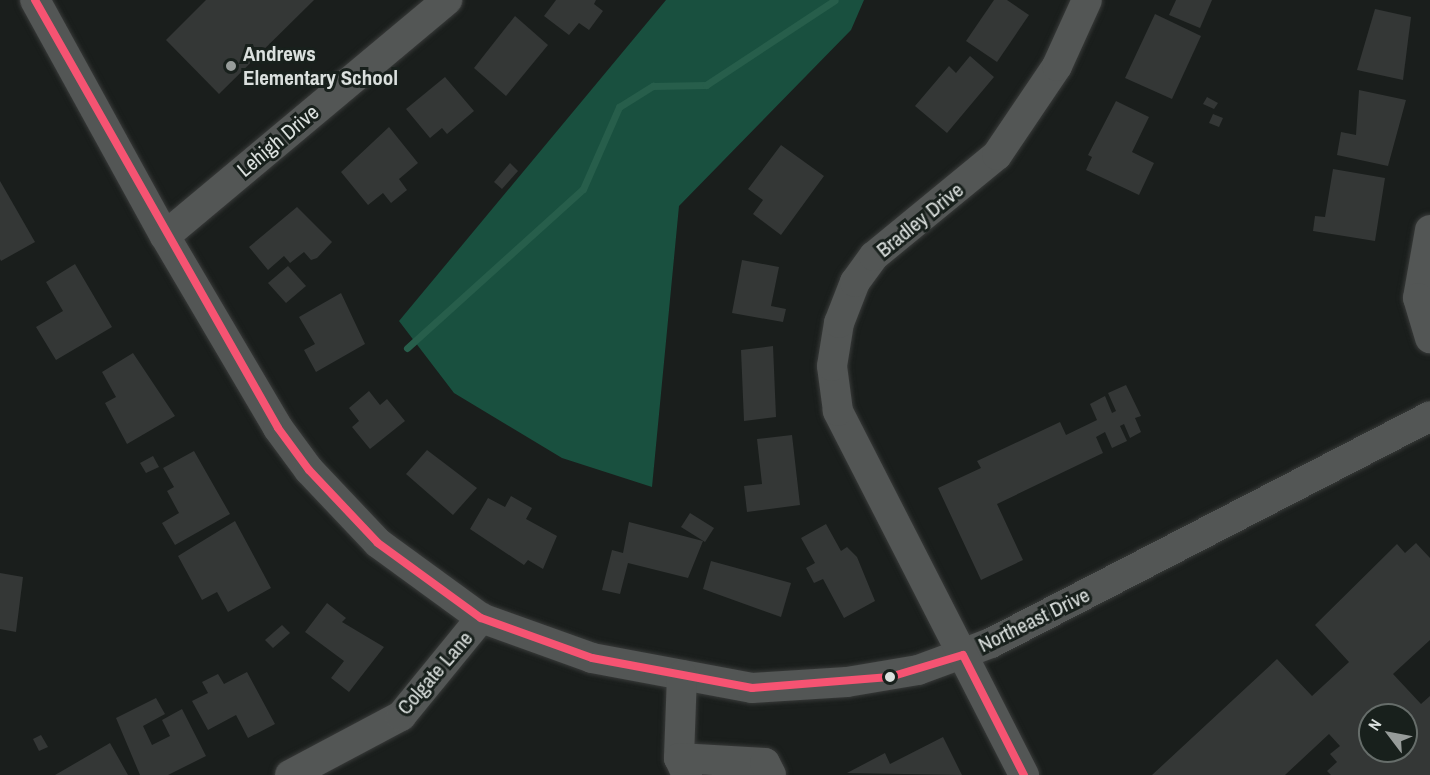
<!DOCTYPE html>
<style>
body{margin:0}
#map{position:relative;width:1430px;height:775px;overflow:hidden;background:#1a1e1c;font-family:"Archivo Narrow",sans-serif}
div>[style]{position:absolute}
.forest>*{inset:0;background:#19503f}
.stream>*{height:7px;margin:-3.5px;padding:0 3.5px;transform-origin:3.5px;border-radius:3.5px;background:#275e4b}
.building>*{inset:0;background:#343736}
.roads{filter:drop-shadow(0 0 2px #383a39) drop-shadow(0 0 2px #383a39)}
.minor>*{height:30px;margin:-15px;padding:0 15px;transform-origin:15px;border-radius:15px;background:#535655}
.bus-1>*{height:8px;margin:-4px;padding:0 4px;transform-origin:4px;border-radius:4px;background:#f65372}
.dots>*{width:16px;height:16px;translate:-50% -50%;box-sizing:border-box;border:3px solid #18201c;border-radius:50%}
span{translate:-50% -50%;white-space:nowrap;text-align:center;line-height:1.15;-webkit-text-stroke:6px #18201c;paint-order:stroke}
.poi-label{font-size:21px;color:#dbe0de;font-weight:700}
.left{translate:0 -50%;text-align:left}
.street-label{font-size:21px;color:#dbe0de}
.north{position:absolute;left:1358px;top:703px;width:60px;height:60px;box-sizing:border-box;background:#18201c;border:2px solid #666d6a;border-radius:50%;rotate:302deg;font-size:16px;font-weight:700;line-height:24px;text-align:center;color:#dbe0de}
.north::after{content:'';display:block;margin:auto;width:21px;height:27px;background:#979c9a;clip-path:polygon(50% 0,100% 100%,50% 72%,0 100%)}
</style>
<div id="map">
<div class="forest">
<i style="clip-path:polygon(666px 0,864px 0,851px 30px,679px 206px,652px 487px,562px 458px,454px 393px,399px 321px)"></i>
</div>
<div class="stream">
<i style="left:407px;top:348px;width:237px;rotate:-42.1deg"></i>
<i style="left:583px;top:189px;width:90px;rotate:-66.3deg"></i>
<i style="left:619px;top:107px;width:40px;rotate:-32deg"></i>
<i style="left:653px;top:86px;width:53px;rotate:-1.1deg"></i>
<i style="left:706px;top:85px;width:154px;rotate:-33.4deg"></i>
</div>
<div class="building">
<i style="clip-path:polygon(206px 0,314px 0,219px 94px,166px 40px)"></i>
<i style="clip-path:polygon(556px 0,596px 0,594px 4px,603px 11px,589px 30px,579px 23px,569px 35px,544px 16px)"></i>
<i style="clip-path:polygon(994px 0,1007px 0,1029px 15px,997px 62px,966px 41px)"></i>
<i style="clip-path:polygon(1176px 0,1212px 0,1200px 28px,1169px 15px)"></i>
<i style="clip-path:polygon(1375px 9px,1411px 17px,1403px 80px,1357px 70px)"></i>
<i style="clip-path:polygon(1155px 14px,1201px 36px,1172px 99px,1125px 78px)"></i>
<i style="clip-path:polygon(515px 16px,548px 45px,506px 96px,474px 68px)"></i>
<i style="clip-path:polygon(970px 56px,994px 77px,947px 133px,915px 106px,949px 66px,956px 73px)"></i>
<i style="clip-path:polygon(445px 77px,474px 111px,447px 134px,442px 128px,430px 138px,406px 109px)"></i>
<i style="clip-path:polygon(1359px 90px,1406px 100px,1388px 166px,1337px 155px,1341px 132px,1356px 135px)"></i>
<i style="clip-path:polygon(1207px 97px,1218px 103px,1214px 109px,1203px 104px)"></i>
<i style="clip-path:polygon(1116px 101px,1149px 117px,1132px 152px,1154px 163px,1139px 195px,1086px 170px,1092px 157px,1088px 155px)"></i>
<i style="clip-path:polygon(1213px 114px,1223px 118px,1219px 127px,1209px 123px)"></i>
<i style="clip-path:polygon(389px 127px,418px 163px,399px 179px,407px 190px,391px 203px,383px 193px,368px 205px,341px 172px)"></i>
<i style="clip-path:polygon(781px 145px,824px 176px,781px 235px,753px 214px,763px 200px,748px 189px)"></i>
<i style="clip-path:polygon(510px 163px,518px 171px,502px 189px,494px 182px)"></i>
<i style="clip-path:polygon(1333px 169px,1385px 178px,1375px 241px,1313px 231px,1315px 216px,1325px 217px)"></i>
<i style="clip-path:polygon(0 181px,35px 242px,1px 261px,0 259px)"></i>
<i style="clip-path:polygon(297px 207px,332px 242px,317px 258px,311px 260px,304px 252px,290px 263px,284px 256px,268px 270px,249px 247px)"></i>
<i style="clip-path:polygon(742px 260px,779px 267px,771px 306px,786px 309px,783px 322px,732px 313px)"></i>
<i style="clip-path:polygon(75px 264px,112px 327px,56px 360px,36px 327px,63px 311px,46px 282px)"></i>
<i style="clip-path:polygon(288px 266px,306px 286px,286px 303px,268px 283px)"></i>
<i style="clip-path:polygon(341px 293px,365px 344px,316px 372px,304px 350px,315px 344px,299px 317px)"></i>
<i style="clip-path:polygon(773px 346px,776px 417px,744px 421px,741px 350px)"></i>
<i style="clip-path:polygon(133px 353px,175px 416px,127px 444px,105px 403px,116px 397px,102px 372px)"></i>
<i style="clip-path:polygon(1126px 385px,1141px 416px,1135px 418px,1141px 432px,1130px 438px,1124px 424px,1120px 426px,1127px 441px,1112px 448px,1105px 432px,1096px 437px,1103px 453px,997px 504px,1023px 560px,981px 580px,938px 488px,981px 468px,977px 461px,1060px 422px,1066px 435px,1097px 420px,1090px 404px,1105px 396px,1112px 413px,1116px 411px,1108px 393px)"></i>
<i style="clip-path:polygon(369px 391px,380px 405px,387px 399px,405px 421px,370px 449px,352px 427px,359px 421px,349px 408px)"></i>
<i style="clip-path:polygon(792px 435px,800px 505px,747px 512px,744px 486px,762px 484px,757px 439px)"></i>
<i style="clip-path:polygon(427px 450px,477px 488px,453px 515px,406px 474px)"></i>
<i style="clip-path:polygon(194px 451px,230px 514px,175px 545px,162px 523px,179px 513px,167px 491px,174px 487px,163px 468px)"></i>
<i style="clip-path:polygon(153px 456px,159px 467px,146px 473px,140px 463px)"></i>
<i style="clip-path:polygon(511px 496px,532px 508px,526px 519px,557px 536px,543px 569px,528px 560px,524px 565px,470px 529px,488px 498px,505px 507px)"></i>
<i style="clip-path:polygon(690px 513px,714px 528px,705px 542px,681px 527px)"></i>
<i style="clip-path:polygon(235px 521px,271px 588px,228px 612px,217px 592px,202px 600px,178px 556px)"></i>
<i style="clip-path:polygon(629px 522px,703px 541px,688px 578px,628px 563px,620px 594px,602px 590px,612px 550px,623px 553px)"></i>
<i style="clip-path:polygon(826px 524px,841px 551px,847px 547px,857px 557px,875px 601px,844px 618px,823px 579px,814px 583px,806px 568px,815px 563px,801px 538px)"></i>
<i style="clip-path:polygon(evenodd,1416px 543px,1430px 558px,1430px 640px,1393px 674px,1421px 704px,1430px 696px,1430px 775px,1331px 775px,1327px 771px,1337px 762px,1330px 754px,1340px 746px,1329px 734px,1285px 775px,1152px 775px,1277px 659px,1312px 696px,1349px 662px,1315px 625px,1397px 544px,1405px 553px,1416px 543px,1370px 715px,1406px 715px,1406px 751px,1370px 751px,1370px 715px)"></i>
<i style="clip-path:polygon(711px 561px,791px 583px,781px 617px,703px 589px)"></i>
<i style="clip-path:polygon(0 573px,23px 577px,16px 632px,0 629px)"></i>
<i style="clip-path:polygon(327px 603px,346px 618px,342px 622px,384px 647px,349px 692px,331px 678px,344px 661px,305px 632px)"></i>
<i style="clip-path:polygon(282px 625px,290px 633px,273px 648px,265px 640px)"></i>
<i style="clip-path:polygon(247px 672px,275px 724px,248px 738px,236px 715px,208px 730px,192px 701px,208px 693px,202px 682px,218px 674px,224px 684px)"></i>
<i style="clip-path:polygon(156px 698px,165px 714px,143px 726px,152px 745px,170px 736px,162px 720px,182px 709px,206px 756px,168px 775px,140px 775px,116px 718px)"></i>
<i style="clip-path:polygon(41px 735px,48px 747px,39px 751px,33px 739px)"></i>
<i style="clip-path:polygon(943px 737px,962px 775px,847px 773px,885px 753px,890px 764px)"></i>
<i style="clip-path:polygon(110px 743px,128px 775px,55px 775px,62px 771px)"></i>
</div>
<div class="roads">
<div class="minor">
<i style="left:35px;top:0;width:269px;rotate:61.2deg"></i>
<i style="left:165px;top:236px;width:223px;rotate:59.5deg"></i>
<i style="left:278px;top:428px;width:52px;rotate:53.6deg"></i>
<i style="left:309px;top:470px;width:100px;rotate:46.6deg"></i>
<i style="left:378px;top:543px;width:127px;rotate:36.1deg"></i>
<i style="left:481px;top:618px;width:118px;rotate:19.8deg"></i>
<i style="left:592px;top:658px;width:163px;rotate:10.6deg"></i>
<i style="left:752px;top:688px;width:95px;rotate:-3.6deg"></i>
<i style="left:847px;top:682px;width:72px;rotate:-9.6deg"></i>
<i style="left:918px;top:670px;width:78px;rotate:-20.3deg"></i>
<i style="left:991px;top:643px;width:494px;rotate:-27.3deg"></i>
<i style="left:1430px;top:230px;width:69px;rotate:100deg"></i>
<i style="left:1418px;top:298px;width:42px;rotate:73.3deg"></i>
<i style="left:165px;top:236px;width:368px;rotate:-39.9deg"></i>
<i style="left:682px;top:675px;width:83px;rotate:92.1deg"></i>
<i style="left:679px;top:758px;width:19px;rotate:65deg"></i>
<i style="left:679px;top:758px;width:86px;rotate:3.3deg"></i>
<i style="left:765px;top:763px;width:13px;rotate:63deg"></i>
<i style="left:290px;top:775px;width:126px;rotate:-28deg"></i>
<i style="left:401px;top:716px;width:127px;rotate:-50.8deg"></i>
<i style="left:1024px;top:775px;width:409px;rotate:-117.1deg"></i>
<i style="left:838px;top:411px;width:45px;rotate:-97.6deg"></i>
<i style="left:832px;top:366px;width:44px;rotate:-80.8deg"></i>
<i style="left:839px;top:323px;width:44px;rotate:-68.7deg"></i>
<i style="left:855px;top:282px;width:32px;rotate:-54deg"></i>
<i style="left:874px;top:256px;width:159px;rotate:-39.4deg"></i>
<i style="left:997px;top:155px;width:107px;rotate:-56deg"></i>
<i style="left:1057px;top:66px;width:72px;rotate:-65.6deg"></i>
</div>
</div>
<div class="bus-1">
<i style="left:35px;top:0;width:492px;rotate:60.4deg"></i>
<i style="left:278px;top:428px;width:52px;rotate:53.6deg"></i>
<i style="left:309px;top:470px;width:100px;rotate:46.6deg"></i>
<i style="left:378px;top:543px;width:127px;rotate:36.1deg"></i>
<i style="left:481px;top:618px;width:118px;rotate:19.8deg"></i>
<i style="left:592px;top:658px;width:163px;rotate:10.6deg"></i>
<i style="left:752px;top:688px;width:138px;rotate:-4.6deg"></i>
<i style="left:890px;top:677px;width:76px;rotate:-16.8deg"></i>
<i style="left:963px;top:655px;width:135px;rotate:63.1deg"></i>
</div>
<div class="dots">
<i style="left:231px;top:66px;background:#979c9a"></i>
<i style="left:890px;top:677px;background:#dbe0de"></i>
</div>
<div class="poi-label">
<span class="left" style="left:243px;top:66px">Andrews<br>Elementary School</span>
</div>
<div class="street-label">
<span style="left:278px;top:141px;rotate:-40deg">Lehigh Drive</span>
<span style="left:920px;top:220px;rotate:-39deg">Bradley Drive</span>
<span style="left:1034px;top:620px;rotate:-26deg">Northeast Drive</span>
<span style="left:435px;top:673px;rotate:-49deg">Colgate Lane</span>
</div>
<div class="north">N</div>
</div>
